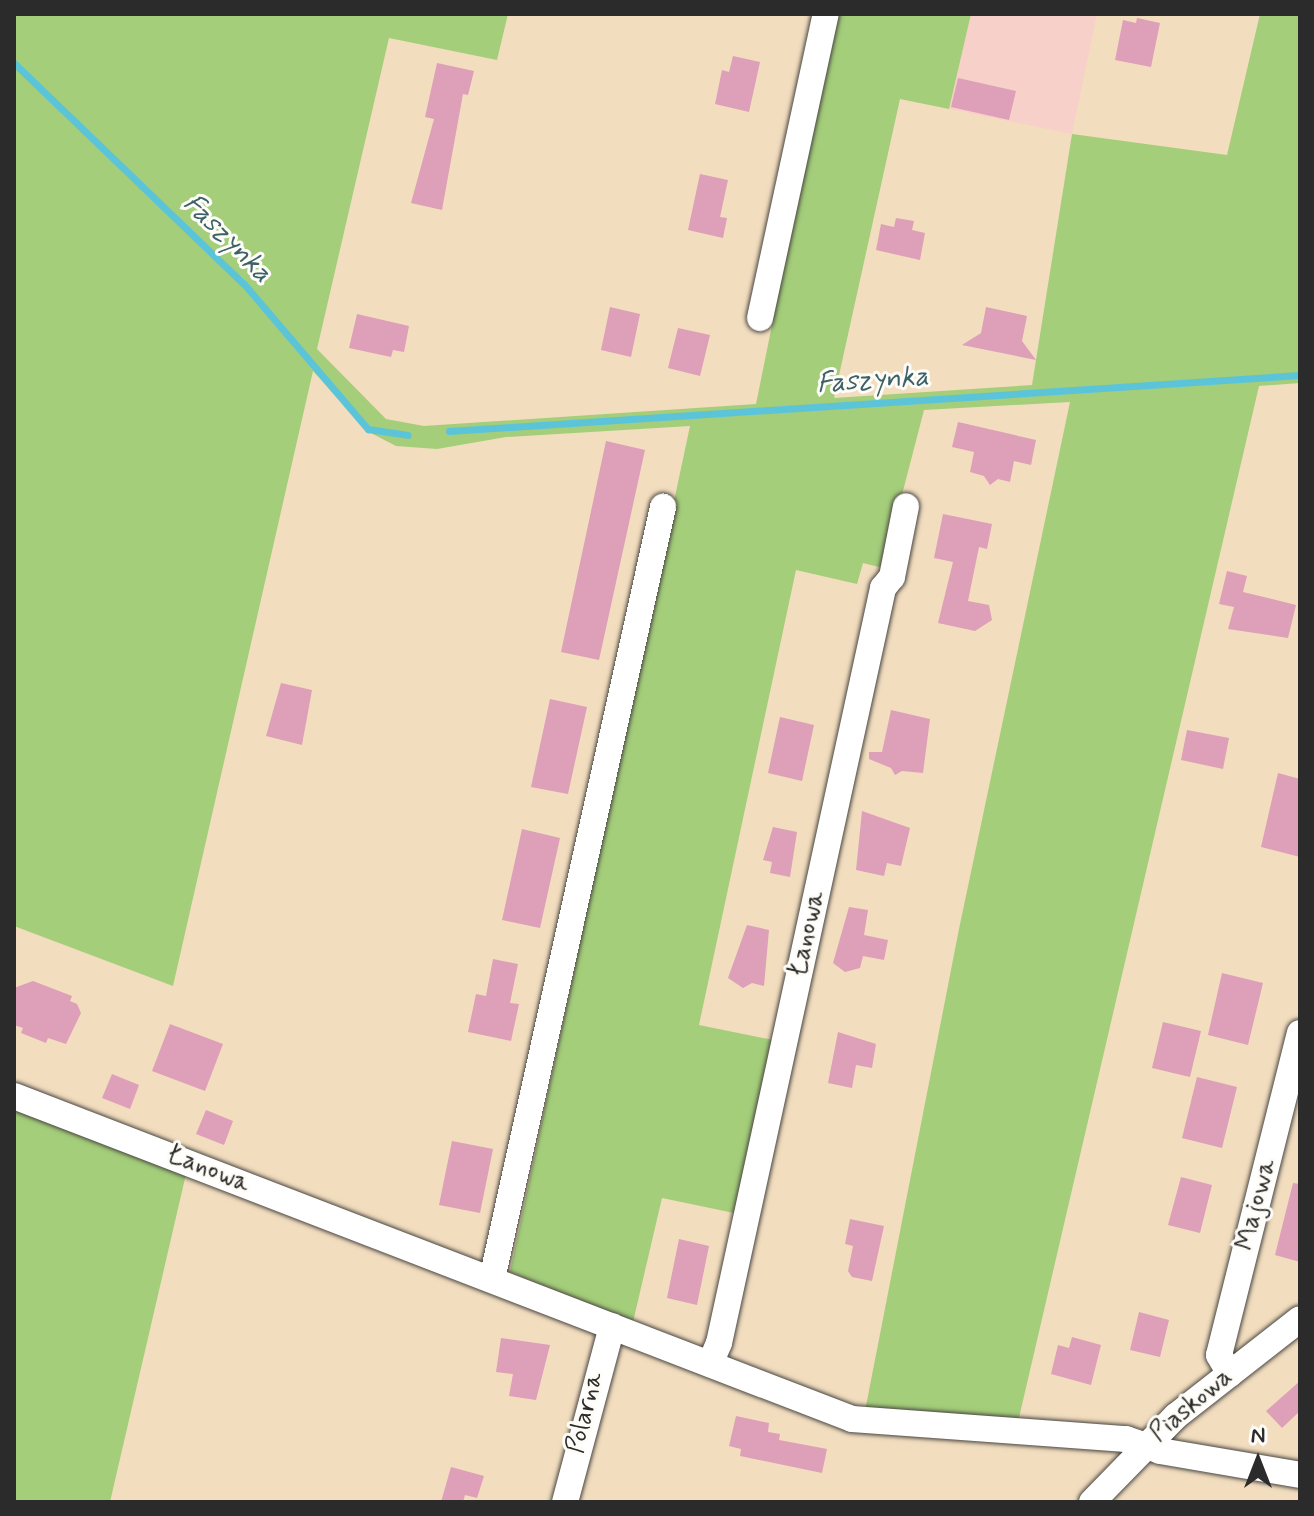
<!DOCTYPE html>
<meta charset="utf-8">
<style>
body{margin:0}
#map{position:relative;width:1314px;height:1516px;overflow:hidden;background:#f2ddbf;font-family:Mynerve,sans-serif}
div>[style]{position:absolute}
.built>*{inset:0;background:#f7d0c9}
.green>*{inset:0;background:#a4ce7a}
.stream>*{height:7px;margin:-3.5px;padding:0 3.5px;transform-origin:3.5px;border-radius:3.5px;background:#5cc4d8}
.building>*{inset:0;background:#de9fb9}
.roads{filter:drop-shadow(0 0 2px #494641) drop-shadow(0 0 2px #494641)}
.minor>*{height:26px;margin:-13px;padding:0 13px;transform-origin:13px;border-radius:13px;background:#fff}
span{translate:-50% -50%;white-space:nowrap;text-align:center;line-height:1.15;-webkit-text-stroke:6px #fdfcf7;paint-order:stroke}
.street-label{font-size:26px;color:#2b2b2b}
.water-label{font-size:28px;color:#3c6168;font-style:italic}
.frame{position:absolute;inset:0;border:16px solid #2b2b2b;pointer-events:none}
.north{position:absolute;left:1218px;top:1420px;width:80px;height:80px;-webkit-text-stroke:6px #fdfcf7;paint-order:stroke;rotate:0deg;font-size:22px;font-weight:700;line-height:32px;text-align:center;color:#2b2b2b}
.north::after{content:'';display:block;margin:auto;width:28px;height:36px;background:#2b2b2b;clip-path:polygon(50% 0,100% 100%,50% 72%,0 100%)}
</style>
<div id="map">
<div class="built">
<i style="clip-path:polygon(971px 14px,1097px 14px,1072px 134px,949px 109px)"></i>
</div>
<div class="green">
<i style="clip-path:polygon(14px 14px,508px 14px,497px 60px,389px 38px,317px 349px,386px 419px,424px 426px,756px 404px,835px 14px,971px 14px,949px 109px,900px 99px,834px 398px,1032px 385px,1072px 134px,1227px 155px,1260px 14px,1300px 14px,1300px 383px,1259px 386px,1018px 1422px,865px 1411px,959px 929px,1070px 402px,924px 410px,883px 568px,863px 563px,857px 584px,796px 570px,699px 1025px,773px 1040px,734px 1213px,662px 1198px,633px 1322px,510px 1272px,690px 426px,506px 437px,437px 449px,396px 446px,367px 431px,313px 371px,173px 986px,14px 926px)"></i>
<i style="clip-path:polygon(14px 1110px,186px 1174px,110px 1502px,14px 1502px)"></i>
</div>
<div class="stream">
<i style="left:14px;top:63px;width:319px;rotate:43.9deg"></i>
<i style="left:244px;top:284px;width:191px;rotate:49.5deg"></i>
<i style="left:368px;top:429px;width:40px;rotate:8.5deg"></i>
<i style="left:449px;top:431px;width:853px;rotate:-3.76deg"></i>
</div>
<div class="building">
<i style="clip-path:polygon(1137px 18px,1160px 23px,1151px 67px,1115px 60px,1123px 20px,1136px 23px)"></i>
<i style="clip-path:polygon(733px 56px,760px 62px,749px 112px,715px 104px,722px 70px,729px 72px)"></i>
<i style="clip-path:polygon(437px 63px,474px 71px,468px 95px,463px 94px,442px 210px,411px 203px,434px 119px,425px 117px)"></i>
<i style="clip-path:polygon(958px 78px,1016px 91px,1009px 120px,951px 107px)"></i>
<i style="clip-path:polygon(700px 174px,728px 180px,720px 217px,727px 218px,723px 238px,688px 230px)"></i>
<i style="clip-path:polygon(896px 218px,914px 221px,912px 230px,925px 233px,920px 260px,876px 250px,881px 224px,894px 227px)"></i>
<i style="clip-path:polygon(610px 307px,640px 314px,631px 357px,601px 350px)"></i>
<i style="clip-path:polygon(986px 307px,1027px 316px,1022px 341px,1036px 360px,962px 345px,981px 333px)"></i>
<i style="clip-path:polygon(357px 314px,409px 326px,404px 352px,393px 350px,391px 357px,349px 348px)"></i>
<i style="clip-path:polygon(678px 328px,710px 335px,700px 376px,668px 368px)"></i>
<i style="clip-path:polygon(958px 422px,1036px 440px,1031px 465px,1014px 461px,1010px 482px,998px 479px,990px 485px,984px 476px,970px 472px,974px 452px,952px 447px)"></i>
<i style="clip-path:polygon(606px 441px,645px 450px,599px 660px,561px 652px)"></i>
<i style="clip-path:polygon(943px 514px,992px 524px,987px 549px,979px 547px,968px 601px,989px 605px,992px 620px,975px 631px,938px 623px,953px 562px,934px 558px)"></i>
<i style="clip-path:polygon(1227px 571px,1247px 576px,1243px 592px,1296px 605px,1288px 638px,1228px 629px,1234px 607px,1219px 604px)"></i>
<i style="clip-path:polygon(281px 683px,312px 690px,302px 745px,266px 736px)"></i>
<i style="clip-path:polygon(550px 699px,587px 707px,568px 794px,531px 787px)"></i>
<i style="clip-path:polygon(891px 710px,930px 719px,923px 773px,902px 771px,895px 775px,891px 768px,869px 759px,869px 752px,882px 752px)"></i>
<i style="clip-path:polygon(780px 717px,814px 725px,802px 781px,768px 773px)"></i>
<i style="clip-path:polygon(1187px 730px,1229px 738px,1223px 769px,1181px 760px)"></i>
<i style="clip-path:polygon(1278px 773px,1300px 779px,1300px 857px,1261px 847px)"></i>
<i style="clip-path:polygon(862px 811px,910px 828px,901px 866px,887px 863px,884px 876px,856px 870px)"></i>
<i style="clip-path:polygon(773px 827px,797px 832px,790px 877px,770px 873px,772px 862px,763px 860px)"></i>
<i style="clip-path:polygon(522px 829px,560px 838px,540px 928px,502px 920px)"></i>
<i style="clip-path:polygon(849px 907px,868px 910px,864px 935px,888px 940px,884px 960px,863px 956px,860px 968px,845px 972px,833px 963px)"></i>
<i style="clip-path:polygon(747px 925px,769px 930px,764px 986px,752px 983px,743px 988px,728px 978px)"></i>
<i style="clip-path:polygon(493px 959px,518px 964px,510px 1003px,519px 1004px,511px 1041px,468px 1032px,476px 994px,486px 996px)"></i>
<i style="clip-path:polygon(1222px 973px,1263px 983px,1248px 1045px,1208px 1035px)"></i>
<i style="clip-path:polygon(33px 981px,72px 996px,70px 1001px,77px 1004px,81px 1013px,66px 1044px,48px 1038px,46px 1043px,21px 1033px,23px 1028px,14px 1025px,14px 988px)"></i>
<i style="clip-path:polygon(1163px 1022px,1201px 1031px,1190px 1077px,1152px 1068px)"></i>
<i style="clip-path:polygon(170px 1024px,223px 1044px,205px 1091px,152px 1071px)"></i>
<i style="clip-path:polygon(838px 1032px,876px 1044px,872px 1068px,856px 1065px,852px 1088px,828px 1083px)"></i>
<i style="clip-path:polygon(112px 1074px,139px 1085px,130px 1109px,102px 1098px)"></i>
<i style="clip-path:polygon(1197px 1077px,1237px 1087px,1222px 1148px,1182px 1138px)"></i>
<i style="clip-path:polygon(206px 1110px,233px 1121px,224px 1145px,196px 1134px)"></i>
<i style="clip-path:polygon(452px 1141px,493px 1149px,480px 1213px,439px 1205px)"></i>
<i style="clip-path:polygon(1181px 1177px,1212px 1185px,1200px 1233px,1168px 1225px)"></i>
<i style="clip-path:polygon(1293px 1183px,1300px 1184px,1300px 1262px,1275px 1255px)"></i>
<i style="clip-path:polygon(850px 1219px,884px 1226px,872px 1281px,852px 1277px,848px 1271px,853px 1246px,845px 1244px)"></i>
<i style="clip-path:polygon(679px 1239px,709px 1246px,697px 1305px,667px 1298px)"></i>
<i style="clip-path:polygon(1139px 1312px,1169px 1320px,1160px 1357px,1130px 1350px)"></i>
<i style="clip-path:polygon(1072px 1337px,1101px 1345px,1091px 1385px,1051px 1374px,1058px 1345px,1069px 1348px)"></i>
<i style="clip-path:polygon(501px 1338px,550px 1345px,536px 1400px,509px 1396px,513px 1374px,496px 1372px)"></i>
<i style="clip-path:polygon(1300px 1381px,1300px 1411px,1282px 1428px,1266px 1411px)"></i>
<i style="clip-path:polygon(736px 1416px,769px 1423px,768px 1432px,780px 1434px,779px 1440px,827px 1449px,822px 1473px,740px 1456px,741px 1449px,729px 1446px)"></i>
<i style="clip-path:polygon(451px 1467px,484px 1476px,477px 1498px,465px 1495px,463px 1502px,441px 1502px)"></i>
</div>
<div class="roads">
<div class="minor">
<i style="left:760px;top:318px;width:311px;rotate:-77.8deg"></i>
<i style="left:14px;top:1096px;width:898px;rotate:21.08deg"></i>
<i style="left:852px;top:1419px;width:275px;rotate:4.2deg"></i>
<i style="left:1126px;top:1439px;width:36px;rotate:19deg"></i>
<i style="left:1160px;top:1451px;width:142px;rotate:9.7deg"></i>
<i style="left:492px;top:1279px;width:791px;rotate:-77.51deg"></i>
<i style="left:710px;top:1364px;width:23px;rotate:-67deg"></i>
<i style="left:719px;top:1343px;width:773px;rotate:-77.74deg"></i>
<i style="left:883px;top:588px;width:14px;rotate:-51deg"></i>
<i style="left:892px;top:577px;width:72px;rotate:-78.8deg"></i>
<i style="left:1230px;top:1374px;width:22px;rotate:-120deg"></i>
<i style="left:1219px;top:1355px;width:332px;rotate:-75.9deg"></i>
<i style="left:565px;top:1502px;width:182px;rotate:-75deg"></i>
<i style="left:1092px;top:1502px;width:120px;rotate:-45.7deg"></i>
<i style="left:1176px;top:1416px;width:157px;rotate:-38deg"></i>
</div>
</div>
<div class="street-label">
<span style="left:808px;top:934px;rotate:-78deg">Łanowa</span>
<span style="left:208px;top:1170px;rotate:21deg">Łanowa</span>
<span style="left:1257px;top:1205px;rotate:-76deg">Majowa</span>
<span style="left:1192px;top:1406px;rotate:-40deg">Piaskowa</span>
<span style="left:586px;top:1413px;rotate:-76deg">Polarna</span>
</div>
<div class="water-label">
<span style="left:227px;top:239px;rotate:45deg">Faszynka</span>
<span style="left:873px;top:381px;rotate:-4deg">Faszynka</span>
</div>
<div class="frame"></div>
<div class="north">N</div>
</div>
